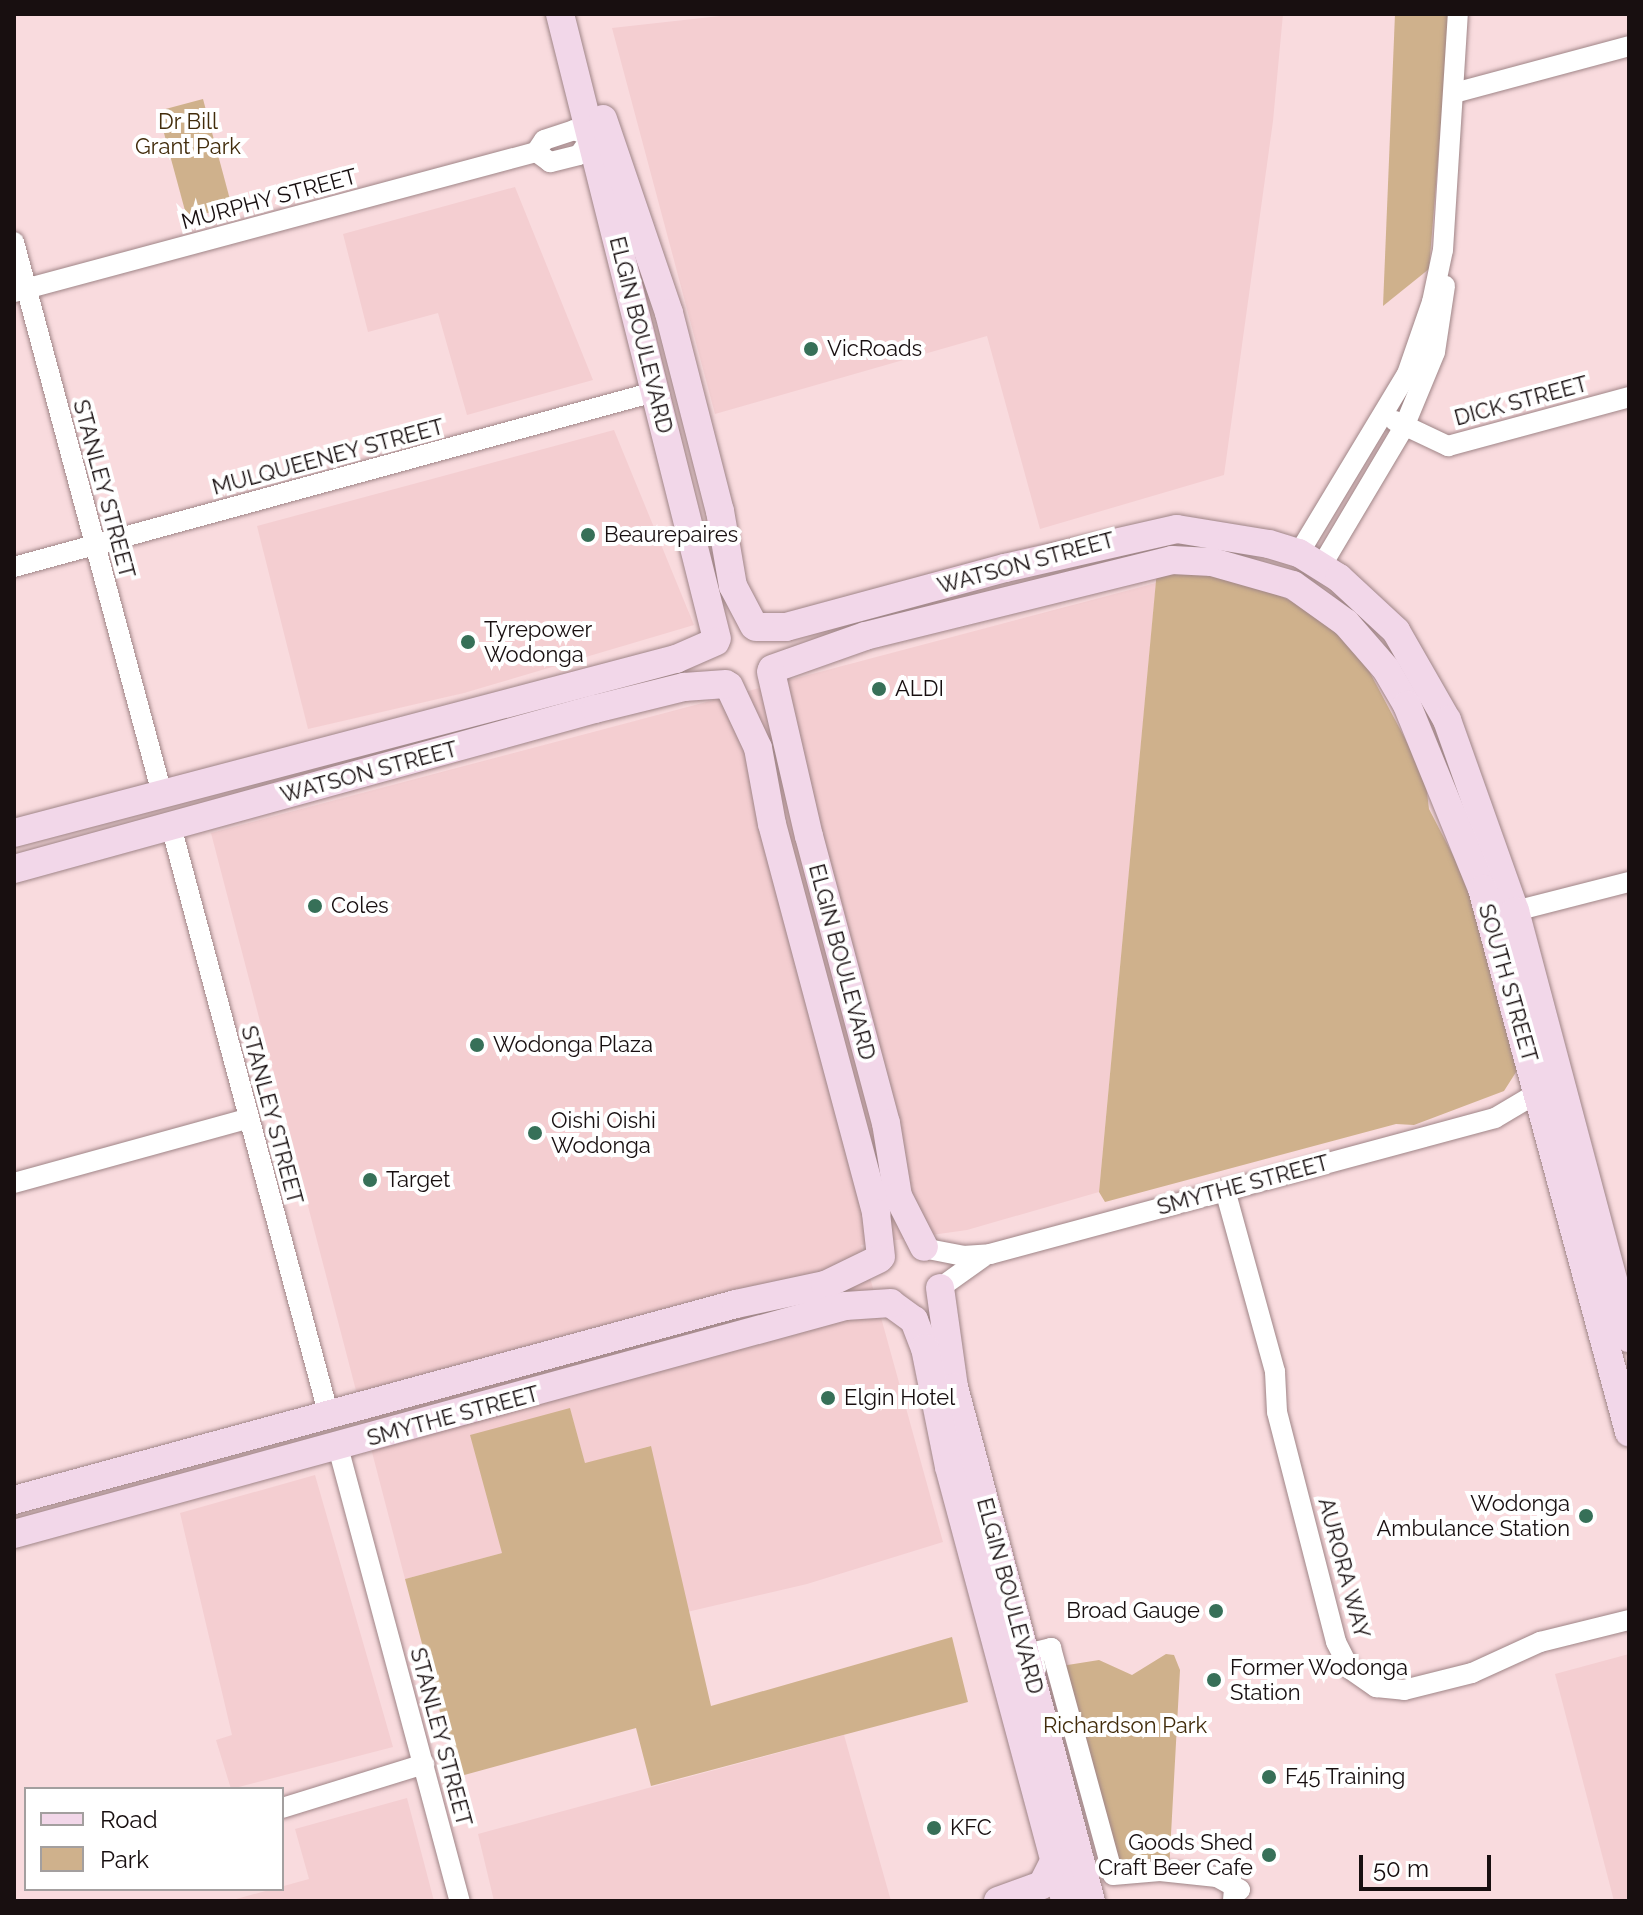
<!DOCTYPE html>
<style>
body{margin:0}
#map{position:relative;width:1643px;height:1915px;overflow:hidden;background:#f9dbde;font-family:Raleway,sans-serif}
div>[style]{position:absolute}
.built>*{inset:0;background:#f4ced1}
.green>*{inset:0;background:#cfb18c}
.roads{filter:drop-shadow(0 0 2px #9f8587) drop-shadow(0 0 2px #9f8587)}
.street>*{height:20px;margin:-10px;padding:0 10px;transform-origin:10px;border-radius:10px;background:#fff}
.secondary>*{height:28px;margin:-14px;padding:0 14px;transform-origin:14px;border-radius:14px;background:#f2d7e9}
.dots>*{width:22px;height:22px;translate:-50% -50%;box-sizing:border-box;border:4px solid #fff;border-radius:50%}
span{translate:-50% -50%;white-space:nowrap;text-align:center;line-height:1.15;-webkit-text-stroke:8px #fff;paint-order:stroke}
.park-label{font-size:22px;color:#422c0b}
.street-label{font-size:22px;color:#180f10}
.poi-label{font-size:22px;color:#180f10}
.left{translate:0 -50%;text-align:left}
.right{translate:-100% -50%;text-align:right}
.frame{position:absolute;inset:0;border:16px solid #180f10;pointer-events:none}
.legend{position:absolute;left:24px;top:1787px;width:260px;height:104px;box-sizing:border-box;background:#fff;border:2px solid #a39f9f;margin:0;padding:10px 14px;list-style:none;font-size:24px;color:#180f10}
.legend li{display:flex;align-items:center;gap:16px;height:40px}
.legend b{width:40px;border:2px solid #a39f9f}
.scale{position:absolute;left:1359px;top:1855px;width:132px;height:36px;box-sizing:border-box;border:4px solid #180f10;border-top:0;padding-left:10px;font-size:24px;line-height:28px;white-space:nowrap;color:#180f10;-webkit-text-stroke:6px #fff;paint-order:stroke}
</style>
<div id="map">
<div class="built">
<i style="clip-path:polygon(738px 14px,1283px 14px,1273px 121px,1224px 475px,1040px 529px,987px 336px,715px 414px,612px 28px)"></i>
<i style="clip-path:polygon(515px 187px,593px 380px,467px 415px,438px 313px,368px 332px,343px 234px)"></i>
<i style="clip-path:polygon(614px 430px,694px 625px,464px 693px,308px 729px,257px 526px)"></i>
<i style="clip-path:polygon(1156px 583px,1099px 1192px,967px 1230px,861px 1245px,943px 1542px,807px 1584px,687px 1612px,650px 1446px,585px 1464px,570px 1409px,502px 1553px,405px 1579px,211px 833px)"></i>
<i style="clip-path:polygon(315px 1475px,393px 1747px,231px 1789px,216px 1740px,232px 1735px,180px 1513px)"></i>
<i style="clip-path:polygon(1629px 1654px,1629px 1901px,1614px 1901px,1555px 1674px)"></i>
<i style="clip-path:polygon(844px 1735px,891px 1901px,494px 1901px,478px 1834px)"></i>
<i style="clip-path:polygon(407px 1798px,434px 1901px,229px 1901px,309px 1879px,295px 1829px)"></i>
</div>
<div class="green">
<i style="clip-path:polygon(1395px 14px,1450px 14px,1429px 269px,1383px 306px)"></i>
<i style="clip-path:polygon(203px 99px,232px 207px,187px 218px,158px 111px)"></i>
<i style="clip-path:polygon(1157px 570px,1208px 574px,1263px 588px,1304px 607px,1359px 652px,1425px 776px,1429px 809px,1469px 886px,1518px 1069px,1504px 1091px,1414px 1125px,1396px 1124px,1105px 1202px,1099px 1192px)"></i>
<i style="clip-path:polygon(570px 1408px,585px 1463px,651px 1446px,711px 1706px,952px 1637px,968px 1702px,651px 1786px,636px 1728px,457px 1777px,405px 1579px,502px 1553px,470px 1435px)"></i>
<i style="clip-path:polygon(1166px 1654px,1174px 1655px,1180px 1670px,1169px 1871px,1113px 1875px,1055px 1667px,1099px 1660px,1132px 1675px)"></i>
</div>
<div class="roads">
<div class="street">
<i style="left:1454px;top:93px;width:181px;rotate:-15deg"></i>
<i style="left:14px;top:242px;width:571px;rotate:74.99deg"></i>
<i style="left:14px;top:292px;width:540px;rotate:-15.01deg"></i>
<i style="left:536px;top:152px;width:14px;rotate:-56deg"></i>
<i style="left:544px;top:140px;width:32px;rotate:-18deg"></i>
<i style="left:574px;top:130px;width:19px;rotate:21deg"></i>
<i style="left:592px;top:137px;width:22px;rotate:126deg"></i>
<i style="left:579px;top:155px;width:30px;rotate:166deg"></i>
<i style="left:550px;top:162px;width:17px;rotate:-144deg"></i>
<i style="left:1395px;top:421px;width:59px;rotate:25.3deg"></i>
<i style="left:1448px;top:446px;width:188px;rotate:-15.1deg"></i>
<i style="left:1299px;top:553px;width:209px;rotate:-58.9deg"></i>
<i style="left:1407px;top:374px;width:76px;rotate:-70.9deg"></i>
<i style="left:1432px;top:302px;width:53px;rotate:-78.1deg"></i>
<i style="left:1443px;top:250px;width:236px;rotate:-86.4deg"></i>
<i style="left:1322px;top:565px;width:161px;rotate:-59.3deg"></i>
<i style="left:1404px;top:427px;width:81px;rotate:-67.5deg"></i>
<i style="left:1435px;top:352px;width:67px;rotate:-81.4deg"></i>
<i style="left:14px;top:567px;width:663px;rotate:-15.29deg"></i>
<i style="left:171px;top:826px;width:611px;rotate:75.01deg"></i>
<i style="left:1515px;top:911px;width:118px;rotate:-14.3deg"></i>
<i style="left:14px;top:1183px;width:242px;rotate:-15.4deg"></i>
<i style="left:1225px;top:1190px;width:189px;rotate:74.6deg"></i>
<i style="left:1275px;top:1372px;width:40px;rotate:87.1deg"></i>
<i style="left:1277px;top:1412px;width:237px;rotate:75.6deg"></i>
<i style="left:1336px;top:1642px;width:30px;rotate:63deg"></i>
<i style="left:1350px;top:1669px;width:32px;rotate:35deg"></i>
<i style="left:1376px;top:1687px;width:28px;rotate:6deg"></i>
<i style="left:1404px;top:1690px;width:70px;rotate:-14deg"></i>
<i style="left:1472px;top:1673px;width:75px;rotate:-24.5deg"></i>
<i style="left:1540px;top:1642px;width:92px;rotate:-13.9deg"></i>
<i style="left:928px;top:1249px;width:36px;rotate:11deg"></i>
<i style="left:963px;top:1256px;width:27px;rotate:-4deg"></i>
<i style="left:990px;top:1254px;width:523px;rotate:-15.07deg"></i>
<i style="left:1495px;top:1118px;width:51px;rotate:-30.6deg"></i>
<i style="left:941px;top:1287px;width:52px;rotate:-35.5deg"></i>
<i style="left:338px;top:1447px;width:470px;rotate:75deg"></i>
<i style="left:1036px;top:1669px;width:17px;rotate:-107deg"></i>
<i style="left:1031px;top:1653px;width:21px;rotate:-14deg"></i>
<i style="left:1051px;top:1648px;width:235px;rotate:74.7deg"></i>
<i style="left:1113px;top:1875px;width:47px;rotate:-4.9deg"></i>
<i style="left:1160px;top:1871px;width:57px;rotate:6deg"></i>
<i style="left:1217px;top:1877px;width:26px;rotate:29deg"></i>
<i style="left:1240px;top:1890px;width:6px;rotate:-171deg"></i>
<i style="left:1234px;top:1889px;width:12px;rotate:95deg"></i>
<i style="left:282px;top:1808px;width:149px;rotate:-17.2deg"></i>
</div>
<div class="secondary">
<i style="left:560px;top:14px;width:644px;rotate:75.9deg"></i>
<i style="left:603px;top:119px;width:205px;rotate:71.2deg"></i>
<i style="left:669px;top:313px;width:204px;rotate:75.6deg"></i>
<i style="left:720px;top:511px;width:76px;rotate:80.2deg"></i>
<i style="left:733px;top:586px;width:45px;rotate:62.3deg"></i>
<i style="left:756px;top:627px;width:30px"></i>
<i style="left:786px;top:627px;width:227px;rotate:-15.1deg"></i>
<i style="left:1005px;top:568px;width:176px;rotate:-12.8deg"></i>
<i style="left:1177px;top:529px;width:93px;rotate:9.3deg"></i>
<i style="left:1269px;top:544px;width:31px;rotate:17deg"></i>
<i style="left:1299px;top:553px;width:47px;rotate:32deg"></i>
<i style="left:1339px;top:578px;width:78px;rotate:42.9deg"></i>
<i style="left:1396px;top:631px;width:103px;rotate:60.2deg"></i>
<i style="left:1447px;top:720px;width:203px;rotate:70.4deg"></i>
<i style="left:1515px;top:911px;width:442px;rotate:75.1deg"></i>
<i style="left:772px;top:669px;width:99px;rotate:-19.5deg"></i>
<i style="left:865px;top:636px;width:316px;rotate:-13.9deg"></i>
<i style="left:1172px;top:560px;width:40px;rotate:2.9deg"></i>
<i style="left:1212px;top:562px;width:84px;rotate:15.9deg"></i>
<i style="left:1293px;top:585px;width:65px;rotate:35.6deg"></i>
<i style="left:1346px;top:623px;width:61px;rotate:49deg"></i>
<i style="left:1386px;top:669px;width:42px;rotate:59.7deg"></i>
<i style="left:1407px;top:705px;width:199px;rotate:67.8deg"></i>
<i style="left:1482px;top:889px;width:563px;rotate:74.85deg"></i>
<i style="left:771px;top:672px;width:168px;rotate:77deg"></i>
<i style="left:809px;top:836px;width:297px;rotate:75deg"></i>
<i style="left:886px;top:1123px;width:74px;rotate:80.7deg"></i>
<i style="left:898px;top:1196px;width:57px;rotate:63deg"></i>
<i style="left:729px;top:686px;width:68px;rotate:64.9deg"></i>
<i style="left:758px;top:748px;width:77px;rotate:79.6deg"></i>
<i style="left:772px;top:824px;width:403px;rotate:75deg"></i>
<i style="left:876px;top:1213px;width:44px;rotate:83.5deg"></i>
<i style="left:14px;top:833px;width:684px;rotate:-14.73deg"></i>
<i style="left:676px;top:659px;width:43px;rotate:-23.6deg"></i>
<i style="left:14px;top:869px;width:603px;rotate:-15.4deg"></i>
<i style="left:595px;top:709px;width:92px;rotate:-13.9deg"></i>
<i style="left:684px;top:687px;width:42px;rotate:-4.1deg"></i>
<i style="left:940px;top:1288px;width:100px;rotate:82deg"></i>
<i style="left:954px;top:1387px;width:532px;rotate:75.08deg"></i>
<i style="left:893px;top:1305px;width:26px;rotate:36deg"></i>
<i style="left:914px;top:1320px;width:30px;rotate:69deg"></i>
<i style="left:925px;top:1348px;width:121px;rotate:78.6deg"></i>
<i style="left:949px;top:1467px;width:449px;rotate:75deg"></i>
<i style="left:14px;top:1500px;width:748px;rotate:-15.19deg"></i>
<i style="left:736px;top:1304px;width:91px;rotate:-12.1deg"></i>
<i style="left:825px;top:1285px;width:60px;rotate:-25.7deg"></i>
<i style="left:14px;top:1534px;width:862px;rotate:-15.34deg"></i>
<i style="left:845px;top:1306px;width:46px;rotate:-3.7deg"></i>
<i style="left:998px;top:1901px;width:47px;rotate:-20deg"></i>
<i style="left:1042px;top:1885px;width:27px;rotate:-63deg"></i>
</div>
</div>
<div class="dots">
<i style="left:811px;top:349px;background:#377058"></i>
<i style="left:588px;top:535px;background:#377058"></i>
<i style="left:468px;top:642px;background:#377058"></i>
<i style="left:879px;top:689px;background:#377058"></i>
<i style="left:315px;top:906px;background:#377058"></i>
<i style="left:477px;top:1045px;background:#377058"></i>
<i style="left:535px;top:1133px;background:#377058"></i>
<i style="left:370px;top:1180px;background:#377058"></i>
<i style="left:828px;top:1398px;background:#377058"></i>
<i style="left:1586px;top:1516px;background:#377058"></i>
<i style="left:1216px;top:1611px;background:#377058"></i>
<i style="left:1214px;top:1680px;background:#377058"></i>
<i style="left:1269px;top:1777px;background:#377058"></i>
<i style="left:934px;top:1828px;background:#377058"></i>
<i style="left:1269px;top:1855px;background:#377058"></i>
</div>
<div class="park-label">
<span style="left:188px;top:134px">Dr Bill<br>Grant Park</span>
<span style="left:1125px;top:1726px">Richardson Park</span>
</div>
<div class="street-label">
<span style="left:269px;top:199px;rotate:-15deg">MURPHY STREET</span>
<span style="left:641px;top:335px;rotate:76deg">ELGIN BOULEVARD</span>
<span style="left:1521px;top:401px;rotate:-15deg">DICK STREET</span>
<span style="left:328px;top:457px;rotate:-15deg">MULQUEENEY STREET</span>
<span style="left:104px;top:489px;rotate:75deg">STANLEY STREET</span>
<span style="left:1026px;top:563px;rotate:-15deg">WATSON STREET</span>
<span style="left:369px;top:772px;rotate:-15deg">WATSON STREET</span>
<span style="left:842px;top:962px;rotate:75deg">ELGIN BOULEVARD</span>
<span style="left:1508px;top:983px;rotate:74deg">SOUTH STREET</span>
<span style="left:272px;top:1115px;rotate:75deg">STANLEY STREET</span>
<span style="left:1243px;top:1185px;rotate:-15deg">SMYTHE STREET</span>
<span style="left:453px;top:1416px;rotate:-15deg">SMYTHE STREET</span>
<span style="left:1344px;top:1568px;rotate:75deg">AURORA WAY</span>
<span style="left:1010px;top:1596px;rotate:75deg">ELGIN BOULEVARD</span>
<span style="left:441px;top:1737px;rotate:75deg">STANLEY STREET</span>
</div>
<div class="poi-label">
<span class="left" style="left:827px;top:349px">VicRoads</span>
<span class="left" style="left:604px;top:535px">Beaurepaires</span>
<span class="left" style="left:484px;top:642px">Tyrepower<br>Wodonga</span>
<span class="left" style="left:895px;top:689px">ALDI</span>
<span class="left" style="left:331px;top:906px">Coles</span>
<span class="left" style="left:493px;top:1045px">Wodonga Plaza</span>
<span class="left" style="left:551px;top:1133px">Oishi Oishi<br>Wodonga</span>
<span class="left" style="left:386px;top:1180px">Target</span>
<span class="left" style="left:844px;top:1398px">Elgin Hotel</span>
<span class="right" style="left:1570px;top:1516px">Wodonga<br>Ambulance Station</span>
<span class="right" style="left:1200px;top:1611px">Broad Gauge</span>
<span class="left" style="left:1230px;top:1680px">Former Wodonga<br>Station</span>
<span class="left" style="left:1285px;top:1777px">F45 Training</span>
<span class="left" style="left:950px;top:1828px">KFC</span>
<span class="right" style="left:1253px;top:1855px">Goods Shed<br>Craft Beer Cafe</span>
</div>
<div class="frame"></div>
<ul class="legend">
<li><b style="height:10px;background:#f2d7e9"></b>Road</li>
<li><b style="height:22px;background:#cfb18c"></b>Park</li>
</ul>
<div class="scale">50 m</div>
</div>
